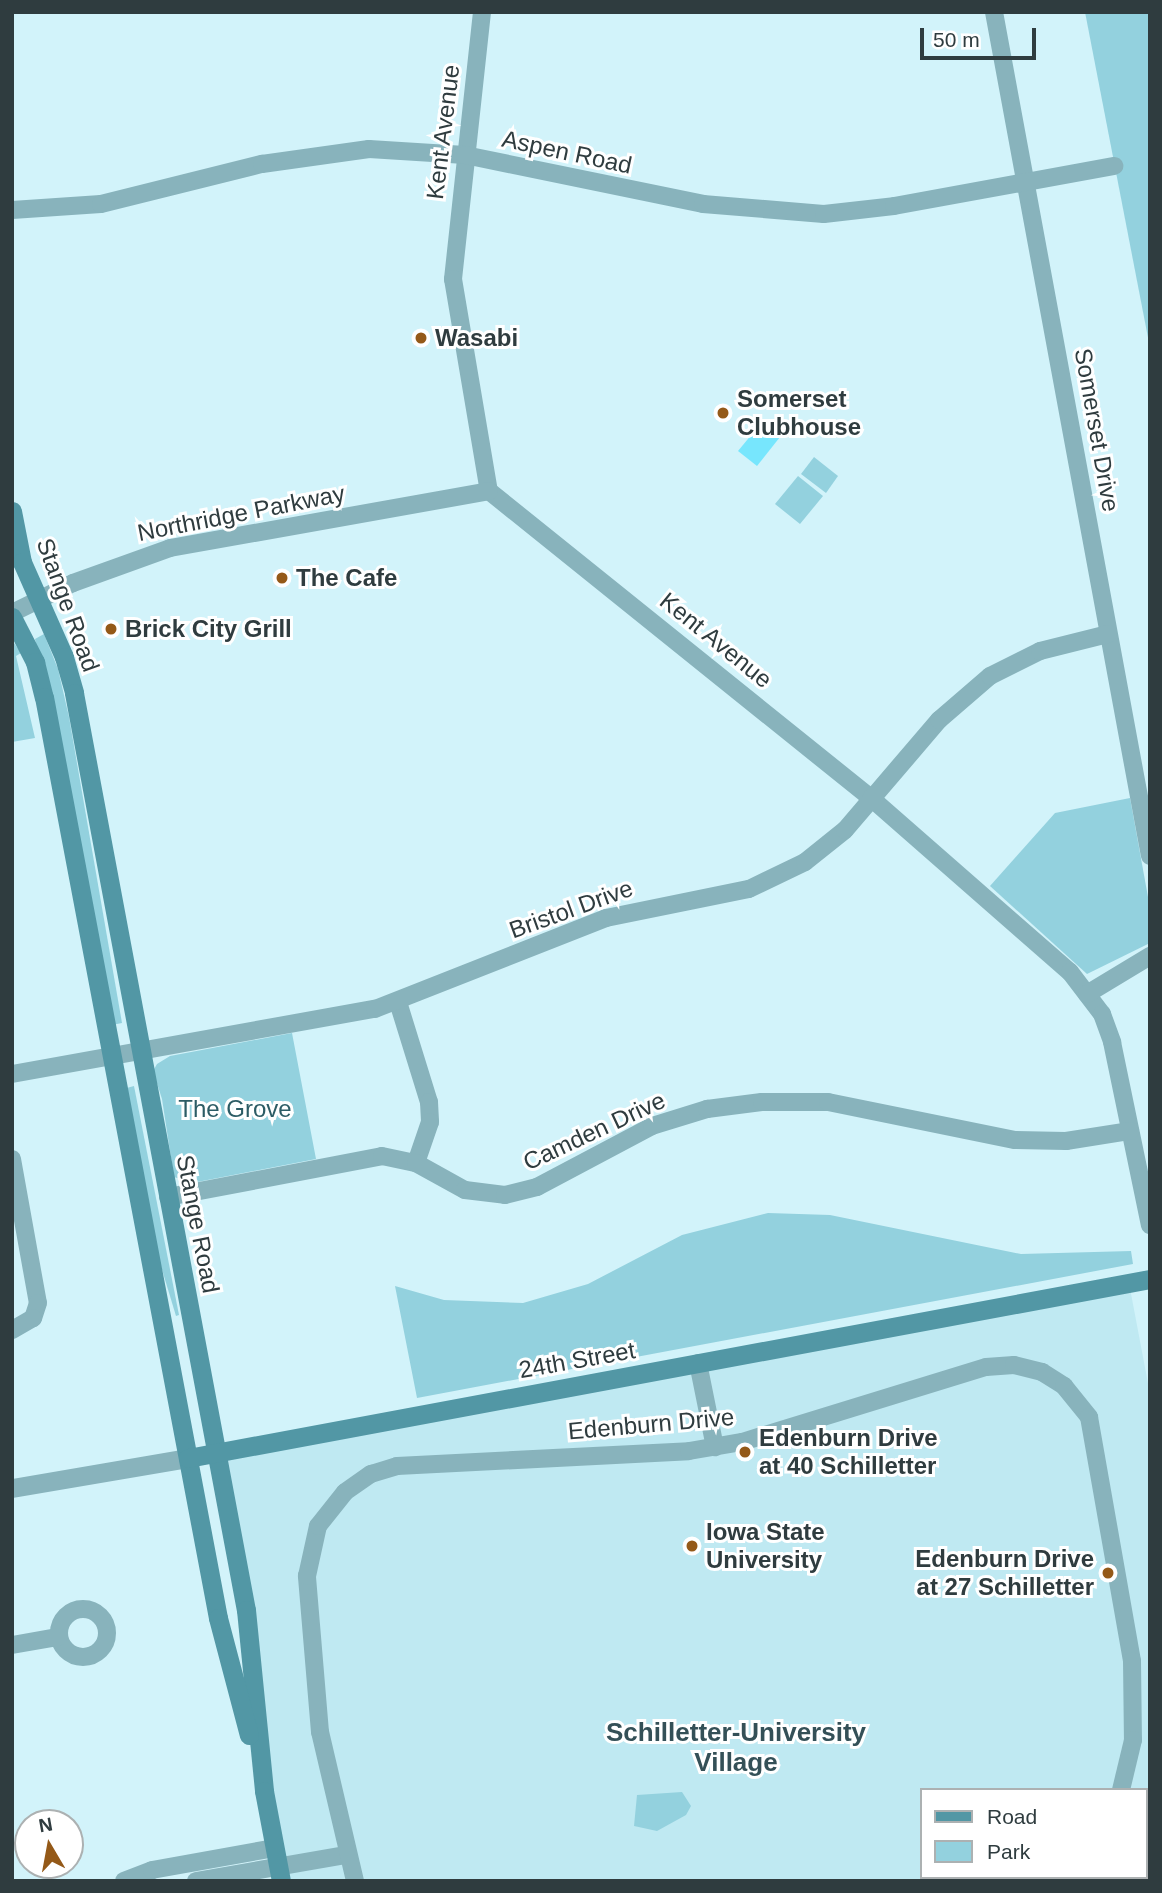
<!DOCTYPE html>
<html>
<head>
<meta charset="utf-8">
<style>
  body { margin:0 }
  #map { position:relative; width:1162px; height:1893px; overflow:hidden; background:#d2f3fa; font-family:Helvetica,sans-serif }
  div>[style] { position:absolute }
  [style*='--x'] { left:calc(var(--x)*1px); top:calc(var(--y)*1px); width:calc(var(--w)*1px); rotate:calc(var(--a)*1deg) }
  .built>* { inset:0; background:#bfe9f2 }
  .green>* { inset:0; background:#93d1de }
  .water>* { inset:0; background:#77e6fd }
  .minor>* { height:18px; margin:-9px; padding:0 9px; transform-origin:9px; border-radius:9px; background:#88b3bc }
  .minor>.ring { margin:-9px; padding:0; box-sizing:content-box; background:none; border:18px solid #88b3bc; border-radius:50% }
  .tertiary>* { height:19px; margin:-9.5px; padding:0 9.5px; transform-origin:9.5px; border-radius:9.5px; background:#88b3bc }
  .secondary>* { height:19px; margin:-9.5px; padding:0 9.5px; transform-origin:9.5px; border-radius:9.5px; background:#5297a5 }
  .dots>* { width:19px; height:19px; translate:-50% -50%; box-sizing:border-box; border:4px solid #fff; border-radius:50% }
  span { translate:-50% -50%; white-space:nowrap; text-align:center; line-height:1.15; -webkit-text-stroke:6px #fff; paint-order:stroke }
  .street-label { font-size:24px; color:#2f3c3f }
  .poi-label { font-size:24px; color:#2f3c3f; font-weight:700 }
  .left { translate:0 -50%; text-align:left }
  .right { translate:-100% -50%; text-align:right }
  .park-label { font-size:24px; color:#2c5c65 }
  .neighbourhood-label { font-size:26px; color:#345057; font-weight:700 }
  .frame { position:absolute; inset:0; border:14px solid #2f3c3f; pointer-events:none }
  .legend { position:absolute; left:920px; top:1788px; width:228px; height:91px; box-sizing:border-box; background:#fff; border:2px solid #acb1b2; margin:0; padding:9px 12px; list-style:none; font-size:21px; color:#2f3c3f }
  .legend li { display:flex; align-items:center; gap:14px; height:35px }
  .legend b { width:35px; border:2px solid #acb1b2 }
  .north { position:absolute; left:14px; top:1809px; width:70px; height:70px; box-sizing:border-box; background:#fff; border:2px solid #acb1b2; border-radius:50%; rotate:350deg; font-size:19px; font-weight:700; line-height:28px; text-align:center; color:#2f3c3f }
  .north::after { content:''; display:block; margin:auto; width:24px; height:32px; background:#945918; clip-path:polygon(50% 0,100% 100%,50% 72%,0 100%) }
  .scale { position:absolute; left:920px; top:28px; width:116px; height:32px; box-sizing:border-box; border:4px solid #2f3c3f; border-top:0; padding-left:9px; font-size:21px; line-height:24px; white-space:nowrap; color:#2f3c3f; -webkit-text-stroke:5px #fff; paint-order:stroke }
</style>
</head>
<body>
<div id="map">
  <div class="built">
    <div style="clip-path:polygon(evenodd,1129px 1283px,1150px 1394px,1150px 1881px,281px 1881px,216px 1453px,1129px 1283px,922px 1790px,1146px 1790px,1146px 1877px,922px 1877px,922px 1790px)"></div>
  </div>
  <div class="green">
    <div style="clip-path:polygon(1085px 12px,1150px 12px,1150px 348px)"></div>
    <div style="clip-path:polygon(814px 457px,838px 476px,826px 493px,801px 474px)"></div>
    <div style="clip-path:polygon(798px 476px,823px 496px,800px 524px,775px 504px)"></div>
    <div style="clip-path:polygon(44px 634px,58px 669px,69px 717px,122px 1023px,112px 1025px,35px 639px)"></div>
    <div style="clip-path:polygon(12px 640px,21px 653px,16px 656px,35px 738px,12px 742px)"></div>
    <div style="clip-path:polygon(1130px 798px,1150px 908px,1150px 943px,1087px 974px,990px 886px,1055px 813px)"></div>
    <div style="clip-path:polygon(292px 1033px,316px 1159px,192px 1183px,174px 1177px,162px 1099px,153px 1071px,157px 1064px,170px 1056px)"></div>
    <div style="clip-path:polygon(134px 1086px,179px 1315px,176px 1316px,151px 1233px,123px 1089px)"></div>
    <div style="clip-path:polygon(768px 1213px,830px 1215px,1021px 1254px,1131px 1251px,1133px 1264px,417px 1398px,395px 1286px,444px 1300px,523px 1303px,588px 1284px,682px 1235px)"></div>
    <div style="clip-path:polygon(682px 1792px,691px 1806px,686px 1815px,657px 1831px,634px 1826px,637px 1795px)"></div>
  </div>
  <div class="water">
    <div style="clip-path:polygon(762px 422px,780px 437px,757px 466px,738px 451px)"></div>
  </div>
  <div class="minor">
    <div style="--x:482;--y:12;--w:269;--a:96.2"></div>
    <div style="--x:453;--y:279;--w:215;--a:80.4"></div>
    <div style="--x:489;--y:491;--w:490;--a:38.8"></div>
    <div style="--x:871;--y:798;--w:264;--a:41.2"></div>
    <div style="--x:1070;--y:972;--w:53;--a:52.7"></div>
    <div style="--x:1102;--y:1014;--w:30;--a:70"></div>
    <div style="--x:1112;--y:1042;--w:187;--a:78.3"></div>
    <div style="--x:994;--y:12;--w:858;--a:79.53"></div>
    <div style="--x:12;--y:210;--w:89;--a:-3.9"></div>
    <div style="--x:101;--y:204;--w:166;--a:-14"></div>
    <div style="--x:262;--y:164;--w:108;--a:-8"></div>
    <div style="--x:369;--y:149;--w:96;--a:3.6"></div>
    <div style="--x:465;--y:155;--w:243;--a:11.6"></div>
    <div style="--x:703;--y:204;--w:121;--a:4.7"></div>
    <div style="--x:824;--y:214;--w:70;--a:-6.5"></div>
    <div style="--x:894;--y:206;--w:224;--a:-10.3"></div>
    <div style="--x:12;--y:613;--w:68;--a:-26.2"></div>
    <div style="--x:73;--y:583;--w:103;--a:-19.8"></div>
    <div style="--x:170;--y:548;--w:324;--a:-10.1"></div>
    <div style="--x:1087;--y:994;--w:74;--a:-31.1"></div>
    <div style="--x:398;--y:1002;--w:105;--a:72.8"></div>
    <div style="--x:429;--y:1102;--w:20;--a:87"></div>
    <div style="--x:430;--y:1122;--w:43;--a:108.9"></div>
    <div style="--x:12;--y:1074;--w:369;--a:-10.2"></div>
    <div style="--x:375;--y:1009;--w:248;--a:-21.5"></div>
    <div style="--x:606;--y:918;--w:146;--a:-11.5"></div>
    <div style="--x:749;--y:889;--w:62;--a:-25.7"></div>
    <div style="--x:805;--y:862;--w:51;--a:-38.7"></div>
    <div style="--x:845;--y:830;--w:145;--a:-49.5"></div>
    <div style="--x:939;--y:720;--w:67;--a:-40.8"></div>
    <div style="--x:990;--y:676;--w:56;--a:-26.6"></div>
    <div style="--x:1040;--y:651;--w:70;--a:-14"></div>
    <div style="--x:12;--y:1159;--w:146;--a:79.8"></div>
    <div style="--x:38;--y:1303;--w:16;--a:108"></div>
    <div style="--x:33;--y:1318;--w:24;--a:150"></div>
    <div style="--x:168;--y:1197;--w:218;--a:-10.8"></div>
    <div style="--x:382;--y:1156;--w:35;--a:12"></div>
    <div style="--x:416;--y:1163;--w:56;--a:28.9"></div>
    <div style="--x:465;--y:1190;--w:40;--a:7.1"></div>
    <div style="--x:505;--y:1195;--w:33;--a:-14"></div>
    <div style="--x:537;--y:1187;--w:130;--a:-27.9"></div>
    <div style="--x:652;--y:1126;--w:58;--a:-17.2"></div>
    <div style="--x:707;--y:1109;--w:55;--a:-7.3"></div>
    <div style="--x:762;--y:1102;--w:66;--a:0"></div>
    <div style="--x:828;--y:1102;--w:191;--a:11.5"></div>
    <div style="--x:1015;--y:1140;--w:51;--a:1.1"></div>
    <div style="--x:1066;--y:1141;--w:65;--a:-8.9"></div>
    <div style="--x:698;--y:1363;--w:86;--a:78.6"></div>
    <div class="ring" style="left:59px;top:1609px;width:30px;height:30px"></div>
    <div style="--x:12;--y:1645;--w:47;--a:-9.9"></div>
    <div style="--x:124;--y:1881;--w:30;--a:-21"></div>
    <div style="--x:152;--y:1870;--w:124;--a:-10.2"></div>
    <div style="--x:196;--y:1881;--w:151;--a:-9.9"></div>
    <div style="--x:355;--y:1881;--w:153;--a:-103.2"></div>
    <div style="--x:320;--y:1732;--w:157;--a:-94.8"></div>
    <div style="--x:307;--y:1576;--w:51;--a:-77.6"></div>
    <div style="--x:318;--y:1526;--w:43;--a:-51.5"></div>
    <div style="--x:345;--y:1492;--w:32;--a:-35"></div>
    <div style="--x:371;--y:1474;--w:27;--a:-17"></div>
    <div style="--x:397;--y:1466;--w:292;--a:-2.9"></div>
    <div style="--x:689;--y:1451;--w:54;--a:-9.6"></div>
    <div style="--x:742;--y:1442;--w:255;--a:-17.1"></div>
    <div style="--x:986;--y:1367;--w:28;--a:-4"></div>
    <div style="--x:1014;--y:1365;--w:29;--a:14"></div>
    <div style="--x:1042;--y:1372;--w:26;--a:32"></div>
    <div style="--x:1064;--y:1386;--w:40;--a:51"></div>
    <div style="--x:1089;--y:1417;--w:248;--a:80"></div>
    <div style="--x:1132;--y:1661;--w:79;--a:89.3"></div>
    <div style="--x:1133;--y:1740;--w:51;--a:103.5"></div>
    <div style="--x:1060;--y:1881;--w:6;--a:-39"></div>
  </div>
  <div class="tertiary">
    <div style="--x:12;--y:1488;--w:179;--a:-9.7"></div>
  </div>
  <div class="secondary">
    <div style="--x:12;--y:511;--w:52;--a:78.9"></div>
    <div style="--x:22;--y:562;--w:104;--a:66.1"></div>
    <div style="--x:64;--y:657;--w:37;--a:74"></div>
    <div style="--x:74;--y:693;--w:933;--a:79.38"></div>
    <div style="--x:246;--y:1610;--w:182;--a:84.3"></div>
    <div style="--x:264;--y:1791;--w:92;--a:79.3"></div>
    <div style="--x:12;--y:617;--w:51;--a:62.9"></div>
    <div style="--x:35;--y:662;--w:36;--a:76"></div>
    <div style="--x:44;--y:697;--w:937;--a:79.3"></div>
    <div style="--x:218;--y:1618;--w:121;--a:75.2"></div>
    <div style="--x:188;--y:1458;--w:979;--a:-10.54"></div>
  </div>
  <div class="dots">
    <div style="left:421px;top:338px;background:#945918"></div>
    <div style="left:723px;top:413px;background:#945918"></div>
    <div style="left:282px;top:578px;background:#945918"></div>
    <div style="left:111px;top:629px;background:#945918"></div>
    <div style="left:745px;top:1452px;background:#945918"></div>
    <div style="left:692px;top:1546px;background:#945918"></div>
    <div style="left:1108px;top:1573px;background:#945918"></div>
  </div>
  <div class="street-label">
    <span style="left:443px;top:132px;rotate:-83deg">Kent Avenue</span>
    <span style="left:567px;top:152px;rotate:12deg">Aspen Road</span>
    <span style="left:1097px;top:430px;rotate:80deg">Somerset Drive</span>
    <span style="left:241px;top:513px;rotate:-11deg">Northridge Parkway</span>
    <span style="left:68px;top:605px;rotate:70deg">Stange Road</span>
    <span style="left:716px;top:640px;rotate:39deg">Kent Avenue</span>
    <span style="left:571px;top:909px;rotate:-20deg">Bristol Drive</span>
    <span style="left:594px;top:1131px;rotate:-25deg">Camden Drive</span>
    <span style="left:198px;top:1224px;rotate:79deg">Stange Road</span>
    <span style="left:577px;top:1360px;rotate:-10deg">24th Street</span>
    <span style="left:651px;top:1424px;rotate:-5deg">Edenburn Drive</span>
  </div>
  <div class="poi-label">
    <span class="left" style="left:435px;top:338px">Wasabi</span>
    <span class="left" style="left:737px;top:413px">Somerset<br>Clubhouse</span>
    <span class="left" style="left:296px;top:578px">The Cafe</span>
    <span class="left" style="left:125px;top:629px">Brick City Grill</span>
    <span class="left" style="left:759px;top:1452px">Edenburn Drive<br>at 40 Schilletter</span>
    <span class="left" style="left:706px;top:1546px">Iowa State<br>University</span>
    <span class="right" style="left:1094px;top:1573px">Edenburn Drive<br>at 27 Schilletter</span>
  </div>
  <div class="park-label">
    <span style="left:235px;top:1109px">The Grove</span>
  </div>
  <div class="neighbourhood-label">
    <span style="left:736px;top:1748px">Schilletter-University<br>Village</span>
  </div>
  <div class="frame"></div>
  <ul class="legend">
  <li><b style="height:9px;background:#5297a5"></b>Road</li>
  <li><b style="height:19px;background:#93d1de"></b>Park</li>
  </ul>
  <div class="north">N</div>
  <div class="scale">50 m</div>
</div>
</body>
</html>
